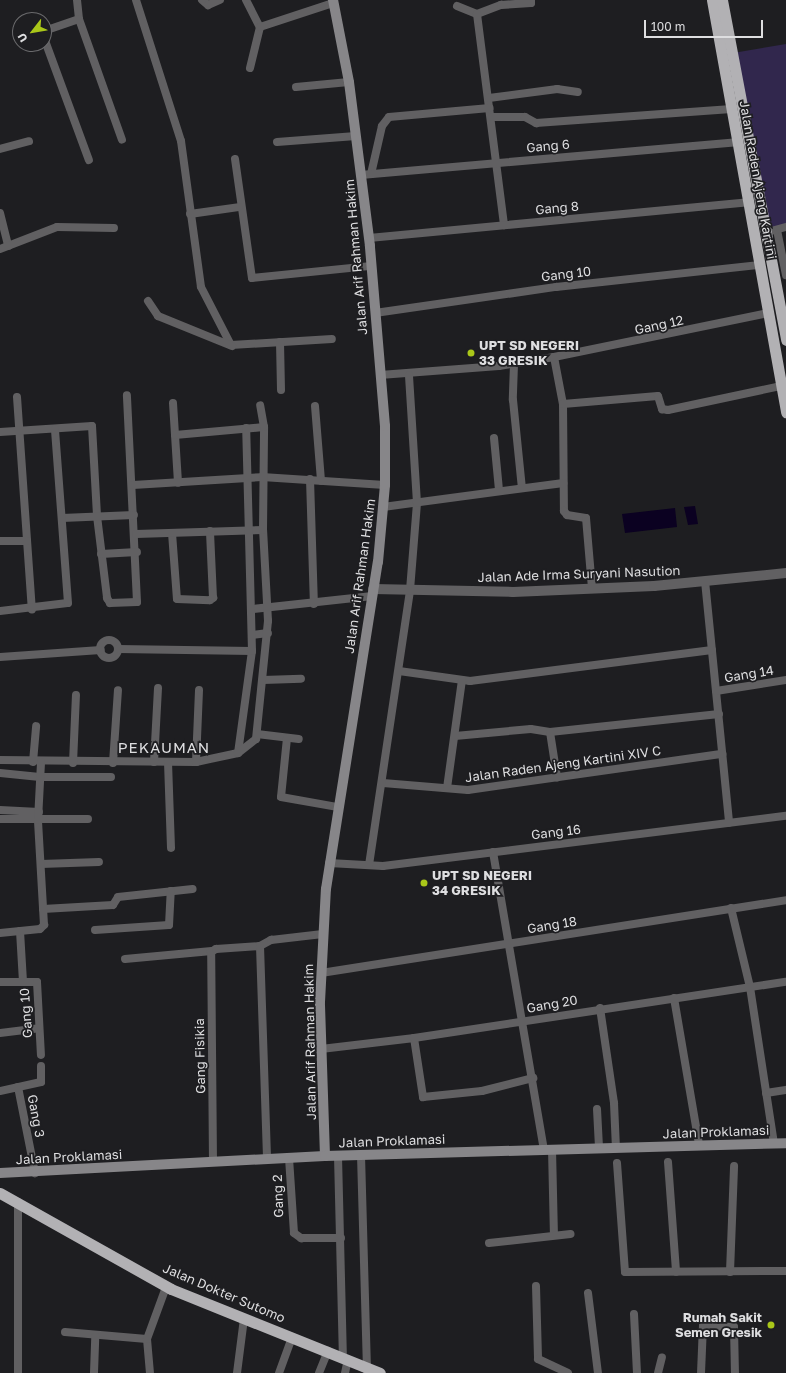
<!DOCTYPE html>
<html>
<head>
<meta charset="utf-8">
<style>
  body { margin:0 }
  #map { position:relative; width:786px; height:1373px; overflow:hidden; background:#1e1e21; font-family:"Golos Text",sans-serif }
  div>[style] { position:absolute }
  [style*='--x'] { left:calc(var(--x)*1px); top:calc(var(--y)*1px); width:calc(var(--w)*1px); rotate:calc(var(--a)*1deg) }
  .green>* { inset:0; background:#31274d }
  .water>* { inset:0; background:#0b0121 }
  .minor>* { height:8px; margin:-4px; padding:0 4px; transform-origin:4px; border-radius:4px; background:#616062 }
  .minor>.ring { margin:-4px; padding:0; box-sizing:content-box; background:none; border:8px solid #616062; border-radius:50% }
  .tertiary>* { height:10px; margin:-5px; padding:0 5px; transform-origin:5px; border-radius:5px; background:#616062 }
  .secondary>* { height:10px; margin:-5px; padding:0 5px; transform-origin:5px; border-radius:5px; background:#878689 }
  .trunk>* { height:11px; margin:-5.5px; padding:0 5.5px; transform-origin:5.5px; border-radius:5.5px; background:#b2b1b4 }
  .dots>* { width:11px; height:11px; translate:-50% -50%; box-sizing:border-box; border:2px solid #1e1e21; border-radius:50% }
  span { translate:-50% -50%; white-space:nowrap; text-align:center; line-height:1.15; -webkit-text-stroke:3.5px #1e1e21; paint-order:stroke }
  .street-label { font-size:13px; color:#dedee0 }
  .poi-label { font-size:13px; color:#dedee0; font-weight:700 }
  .left { translate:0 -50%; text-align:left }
  .right { translate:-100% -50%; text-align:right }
  .quarter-label { font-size:15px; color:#dedee0; letter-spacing:1px }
  .north { position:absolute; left:12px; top:12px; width:40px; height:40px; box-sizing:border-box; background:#1e1e21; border:1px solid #6b6b6d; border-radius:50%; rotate:239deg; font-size:11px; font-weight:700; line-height:16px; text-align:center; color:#dedee0 }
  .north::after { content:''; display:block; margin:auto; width:14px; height:18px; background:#aac719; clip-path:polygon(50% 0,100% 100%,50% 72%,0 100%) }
  .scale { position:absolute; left:644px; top:20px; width:119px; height:18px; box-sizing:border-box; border:2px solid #dedee0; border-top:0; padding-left:5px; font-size:12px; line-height:14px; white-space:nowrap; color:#dedee0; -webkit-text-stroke:3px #1e1e21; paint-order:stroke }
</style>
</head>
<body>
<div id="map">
  <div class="green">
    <div style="clip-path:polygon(786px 44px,786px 224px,765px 229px,733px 53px)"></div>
  </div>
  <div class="water">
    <div style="clip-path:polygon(695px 506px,698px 524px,688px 525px,684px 507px)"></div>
    <div style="clip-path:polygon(675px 508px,677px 527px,625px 533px,622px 514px)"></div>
  </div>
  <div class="minor">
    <div style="--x:77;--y:0;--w:19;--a:84"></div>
    <div style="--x:79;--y:19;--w:128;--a:70.4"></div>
    <div style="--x:136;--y:0;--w:148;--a:72.3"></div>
    <div style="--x:181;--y:141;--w:147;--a:82.2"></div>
    <div style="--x:201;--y:287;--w:65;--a:62.7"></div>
    <div style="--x:231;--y:345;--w:101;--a:-3.4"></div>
    <div style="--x:202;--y:0;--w:8;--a:40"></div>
    <div style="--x:208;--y:5;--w:13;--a:-23"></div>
    <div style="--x:246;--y:0;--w:30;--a:63"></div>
    <div style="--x:457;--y:6;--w:22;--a:22"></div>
    <div style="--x:477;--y:14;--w:26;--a:-21"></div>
    <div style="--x:501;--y:5;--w:30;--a:-4"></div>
    <div style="--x:531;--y:3;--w:3;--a:-90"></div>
    <div style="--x:477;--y:14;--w:213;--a:82.7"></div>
    <div style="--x:44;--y:31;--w:37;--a:-19"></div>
    <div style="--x:44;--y:38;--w:130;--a:69.8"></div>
    <div style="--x:250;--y:68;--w:42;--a:-76.3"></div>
    <div style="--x:260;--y:27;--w:77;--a:-18.2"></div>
    <div style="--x:296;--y:87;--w:53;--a:-5.4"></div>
    <div style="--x:489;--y:98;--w:69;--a:-7.5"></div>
    <div style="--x:557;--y:89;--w:21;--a:8"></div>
    <div style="--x:492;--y:117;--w:33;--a:0"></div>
    <div style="--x:525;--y:117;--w:13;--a:29"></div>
    <div style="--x:536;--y:123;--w:196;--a:-4.1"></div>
    <div style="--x:277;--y:142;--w:79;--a:-4.3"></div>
    <div style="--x:0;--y:149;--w:30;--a:-15"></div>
    <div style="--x:235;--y:159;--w:120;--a:81.9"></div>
    <div style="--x:252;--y:278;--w:120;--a:-5.8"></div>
    <div style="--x:371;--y:174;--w:49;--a:-77.1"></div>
    <div style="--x:382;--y:126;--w:11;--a:-52"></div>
    <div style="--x:389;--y:117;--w:101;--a:-5.1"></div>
    <div style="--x:361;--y:175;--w:377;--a:-5"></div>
    <div style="--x:0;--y:213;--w:34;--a:76"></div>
    <div style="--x:190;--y:214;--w:49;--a:-8.1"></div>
    <div style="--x:777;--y:230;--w:46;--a:78.7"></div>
    <div style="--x:771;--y:231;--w:16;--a:-15"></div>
    <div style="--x:369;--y:238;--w:381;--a:-5.4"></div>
    <div style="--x:0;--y:249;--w:61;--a:-21.1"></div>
    <div style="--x:57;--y:227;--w:57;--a:1"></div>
    <div style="--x:148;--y:301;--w:18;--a:56"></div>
    <div style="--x:158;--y:316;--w:80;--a:22.1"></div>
    <div style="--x:375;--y:313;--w:183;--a:-8.2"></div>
    <div style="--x:556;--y:287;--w:205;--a:-6.2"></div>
    <div style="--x:280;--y:342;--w:48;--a:88.8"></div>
    <div style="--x:554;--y:357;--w:48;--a:79.2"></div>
    <div style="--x:563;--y:404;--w:107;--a:89.5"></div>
    <div style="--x:564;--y:511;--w:5;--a:53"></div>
    <div style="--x:567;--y:515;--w:19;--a:9"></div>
    <div style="--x:586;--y:518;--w:70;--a:85.1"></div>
    <div style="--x:514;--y:364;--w:36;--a:92"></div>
    <div style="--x:513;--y:400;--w:88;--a:84.2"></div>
    <div style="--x:380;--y:375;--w:119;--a:-4.3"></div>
    <div style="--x:499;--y:366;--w:56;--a:-9.3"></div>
    <div style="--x:554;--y:357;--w:218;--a:-11.6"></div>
    <div style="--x:17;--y:397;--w:213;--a:86"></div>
    <div style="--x:173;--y:403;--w:80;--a:86.4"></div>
    <div style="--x:563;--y:404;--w:95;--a:-4.8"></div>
    <div style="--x:658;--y:396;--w:14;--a:73"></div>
    <div style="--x:662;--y:409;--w:6;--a:9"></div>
    <div style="--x:668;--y:410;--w:116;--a:-12"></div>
    <div style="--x:315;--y:406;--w:75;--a:85.4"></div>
    <div style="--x:0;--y:432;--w:92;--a:-3.7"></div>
    <div style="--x:92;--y:426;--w:90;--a:86.8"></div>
    <div style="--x:97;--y:516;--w:83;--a:83"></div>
    <div style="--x:107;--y:598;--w:6;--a:59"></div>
    <div style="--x:110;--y:603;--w:27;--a:-2"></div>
    <div style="--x:137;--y:602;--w:207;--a:-92.8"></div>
    <div style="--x:175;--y:435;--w:89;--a:-5.1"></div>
    <div style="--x:494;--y:438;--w:52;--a:84.5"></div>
    <div style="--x:310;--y:479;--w:125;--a:88.2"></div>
    <div style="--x:133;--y:485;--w:129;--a:-3.5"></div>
    <div style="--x:262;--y:477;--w:123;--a:3.7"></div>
    <div style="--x:383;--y:507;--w:182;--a:-7.6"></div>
    <div style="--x:62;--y:518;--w:72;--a:-2.4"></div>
    <div style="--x:172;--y:533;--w:66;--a:85.7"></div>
    <div style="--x:177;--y:599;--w:33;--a:2"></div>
    <div style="--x:210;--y:600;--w:4;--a:-34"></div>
    <div style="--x:213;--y:598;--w:67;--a:-92.6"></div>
    <div style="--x:136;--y:534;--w:127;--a:-1.8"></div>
    <div style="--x:0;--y:541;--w:27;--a:0"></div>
    <div style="--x:101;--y:554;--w:36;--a:-3"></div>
    <div style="--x:705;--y:581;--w:243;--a:84.3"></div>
    <div style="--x:253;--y:609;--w:120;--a:-6.2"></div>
    <div style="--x:0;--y:611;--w:68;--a:-6.7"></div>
    <div style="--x:68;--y:603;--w:174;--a:-94.3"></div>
    <div style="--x:252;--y:635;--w:16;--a:-7"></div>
    <div class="ring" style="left:100px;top:640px;width:10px;height:10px"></div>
    <div style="--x:118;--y:649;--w:134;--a:0.9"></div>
    <div style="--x:0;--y:657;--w:101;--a:-4"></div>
    <div style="--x:399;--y:671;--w:72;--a:8"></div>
    <div style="--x:470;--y:681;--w:244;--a:-7.3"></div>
    <div style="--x:263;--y:680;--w:38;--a:-2"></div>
    <div style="--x:716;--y:691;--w:71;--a:-8.9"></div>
    <div style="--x:550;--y:732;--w:170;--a:-6.1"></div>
    <div style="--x:257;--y:734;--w:42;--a:6.8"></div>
    <div style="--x:455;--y:736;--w:76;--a:-5.3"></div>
    <div style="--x:531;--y:729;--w:19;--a:9"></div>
    <div style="--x:550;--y:732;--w:46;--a:81.2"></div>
    <div style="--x:287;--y:738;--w:59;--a:95.8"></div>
    <div style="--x:281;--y:797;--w:58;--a:10"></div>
    <div style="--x:238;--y:753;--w:103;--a:-82.2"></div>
    <div style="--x:252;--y:651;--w:223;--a:-91.5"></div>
    <div style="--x:0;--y:760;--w:196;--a:0.6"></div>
    <div style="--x:196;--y:762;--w:43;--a:-12.1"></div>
    <div style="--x:238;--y:753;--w:23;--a:-38"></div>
    <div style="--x:256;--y:739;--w:119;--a:-84.2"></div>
    <div style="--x:268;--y:621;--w:91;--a:-93.1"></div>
    <div style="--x:263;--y:530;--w:103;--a:-89.4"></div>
    <div style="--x:264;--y:427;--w:22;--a:-100"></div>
    <div style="--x:33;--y:762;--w:36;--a:-85"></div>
    <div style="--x:154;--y:762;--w:74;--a:-86.9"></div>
    <div style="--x:168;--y:762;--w:86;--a:88"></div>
    <div style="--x:196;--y:762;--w:72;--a:-87.6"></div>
    <div style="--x:73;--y:763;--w:68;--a:-87.5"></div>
    <div style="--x:113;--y:763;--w:73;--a:-86.1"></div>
    <div style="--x:0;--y:773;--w:40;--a:5.7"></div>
    <div style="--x:40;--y:777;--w:71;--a:0"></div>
    <div style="--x:383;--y:783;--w:85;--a:4.7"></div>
    <div style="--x:468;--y:790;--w:257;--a:-8.1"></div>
    <div style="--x:447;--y:788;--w:109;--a:-82.1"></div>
    <div style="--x:0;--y:810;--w:39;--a:3"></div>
    <div style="--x:0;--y:819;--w:88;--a:0"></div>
    <div style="--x:493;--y:852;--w:302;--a:80.3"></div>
    <div style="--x:329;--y:863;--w:54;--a:3.2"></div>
    <div style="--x:383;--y:866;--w:406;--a:-7.1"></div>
    <div style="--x:41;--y:864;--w:58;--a:-2"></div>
    <div style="--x:369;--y:865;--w:278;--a:-81.5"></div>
    <div style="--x:410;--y:590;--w:87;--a:-85.4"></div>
    <div style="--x:417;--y:503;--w:128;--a:-93.6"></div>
    <div style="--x:731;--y:908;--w:81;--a:76.5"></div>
    <div style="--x:750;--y:987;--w:158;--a:81.3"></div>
    <div style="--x:43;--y:909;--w:70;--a:-3.3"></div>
    <div style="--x:113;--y:905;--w:9;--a:-58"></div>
    <div style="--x:118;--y:897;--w:75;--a:-6.1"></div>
    <div style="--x:95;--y:930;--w:74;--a:-3.9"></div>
    <div style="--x:169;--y:925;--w:34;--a:-87"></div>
    <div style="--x:20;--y:931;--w:50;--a:86.6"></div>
    <div style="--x:0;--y:933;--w:40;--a:-5.7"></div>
    <div style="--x:40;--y:929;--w:6;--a:-45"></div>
    <div style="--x:44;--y:925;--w:105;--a:-93.3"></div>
    <div style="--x:38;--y:820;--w:58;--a:-87"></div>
    <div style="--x:260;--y:946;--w:13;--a:-29"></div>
    <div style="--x:271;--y:940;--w:52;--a:-6.6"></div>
    <div style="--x:125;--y:959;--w:87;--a:-5.3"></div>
    <div style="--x:321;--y:973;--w:471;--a:-8.9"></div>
    <div style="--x:0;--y:982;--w:37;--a:0"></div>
    <div style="--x:37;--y:982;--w:73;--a:86.9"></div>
    <div style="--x:674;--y:998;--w:149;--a:80.3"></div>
    <div style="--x:600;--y:1008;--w:96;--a:81.6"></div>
    <div style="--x:614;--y:1103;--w:45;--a:87.5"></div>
    <div style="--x:0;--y:1033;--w:39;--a:-7"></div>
    <div style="--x:414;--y:1038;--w:60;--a:81.3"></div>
    <div style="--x:423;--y:1097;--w:59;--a:-5.8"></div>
    <div style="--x:482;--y:1091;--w:53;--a:-14.3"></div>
    <div style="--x:321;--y:1049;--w:94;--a:-6.7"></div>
    <div style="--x:414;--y:1038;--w:376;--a:-8.6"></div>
    <div style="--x:18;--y:1087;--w:88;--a:78.8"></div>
    <div style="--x:0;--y:1091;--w:42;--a:-12.4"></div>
    <div style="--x:41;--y:1082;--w:16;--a:-90"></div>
    <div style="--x:766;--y:1093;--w:20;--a:-9"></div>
    <div style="--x:597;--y:1109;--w:39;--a:87"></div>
    <div style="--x:552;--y:1149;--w:86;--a:88.7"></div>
    <div style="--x:361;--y:1155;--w:217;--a:88.4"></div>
    <div style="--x:338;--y:1156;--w:201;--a:88.6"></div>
    <div style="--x:289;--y:1158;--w:75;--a:86.2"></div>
    <div style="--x:294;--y:1233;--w:9;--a:36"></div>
    <div style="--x:301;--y:1238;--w:40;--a:0"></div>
    <div style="--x:213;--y:1162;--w:210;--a:-90.5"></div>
    <div style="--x:211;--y:952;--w:6;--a:-31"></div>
    <div style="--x:216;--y:949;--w:44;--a:-3.9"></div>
    <div style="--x:260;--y:946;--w:213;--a:88.1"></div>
    <div style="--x:668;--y:1162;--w:110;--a:85.8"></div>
    <div style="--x:617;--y:1163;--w:109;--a:85.8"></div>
    <div style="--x:625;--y:1272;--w:161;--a:-0.4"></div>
    <div style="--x:489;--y:1243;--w:82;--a:-6.3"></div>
    <div style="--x:730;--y:1272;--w:106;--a:-87.8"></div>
    <div style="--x:536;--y:1286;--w:73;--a:88.4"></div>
    <div style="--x:538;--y:1359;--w:33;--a:25"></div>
    <div style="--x:588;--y:1293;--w:81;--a:82.9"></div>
    <div style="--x:634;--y:1314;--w:59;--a:87.1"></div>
    <div style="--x:65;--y:1332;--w:82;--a:4.9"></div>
    <div style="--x:147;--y:1339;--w:34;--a:85"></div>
    <div style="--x:147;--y:1339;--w:55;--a:-69.9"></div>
    <div style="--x:18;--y:1373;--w:171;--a:-90"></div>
    <div style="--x:94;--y:1373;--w:36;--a:-88"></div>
    <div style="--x:237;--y:1373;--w:55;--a:-82.7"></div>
    <div style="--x:279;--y:1373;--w:38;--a:-70"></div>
    <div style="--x:319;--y:1373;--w:24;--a:-68"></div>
    <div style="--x:345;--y:1373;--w:14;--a:-78"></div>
    <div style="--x:658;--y:1373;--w:16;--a:-76"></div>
    <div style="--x:701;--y:1373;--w:47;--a:-87.6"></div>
    <div style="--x:703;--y:1326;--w:31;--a:2"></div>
    <div style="--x:734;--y:1327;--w:46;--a:88.8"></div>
  </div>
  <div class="tertiary">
    <div style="--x:373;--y:589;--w:140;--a:1.2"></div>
    <div style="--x:513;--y:592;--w:141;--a:-2.4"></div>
    <div style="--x:654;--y:586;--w:133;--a:-5.6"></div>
  </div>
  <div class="secondary">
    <div style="--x:325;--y:1156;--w:154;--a:-91.9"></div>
    <div style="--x:320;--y:1002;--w:113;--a:-87"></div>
    <div style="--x:326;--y:889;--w:331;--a:-81"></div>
    <div style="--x:378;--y:562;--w:77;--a:-84.8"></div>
    <div style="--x:385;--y:485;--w:59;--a:-90"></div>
    <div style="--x:385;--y:426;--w:181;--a:-94.8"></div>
    <div style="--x:370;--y:246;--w:165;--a:-97.3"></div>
    <div style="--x:349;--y:82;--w:84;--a:-101"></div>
    <div style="--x:0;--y:1173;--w:325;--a:-3"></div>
    <div style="--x:325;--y:1156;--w:461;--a:-1.6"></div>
  </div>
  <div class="trunk">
    <div style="--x:712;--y:0;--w:419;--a:79.8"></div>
    <div style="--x:722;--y:0;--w:346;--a:79.3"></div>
    <div style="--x:0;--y:1193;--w:196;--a:29.3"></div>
    <div style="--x:171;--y:1289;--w:225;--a:21.9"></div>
  </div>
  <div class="dots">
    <div style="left:471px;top:353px;background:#aac719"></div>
    <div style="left:424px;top:883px;background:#aac719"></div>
    <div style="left:771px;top:1325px;background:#aac719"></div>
  </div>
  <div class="street-label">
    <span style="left:548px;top:146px;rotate:-5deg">Gang 6</span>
    <span style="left:758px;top:180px;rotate:80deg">Jalan Raden Ajeng Kartini</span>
    <span style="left:557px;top:208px;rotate:-5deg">Gang 8</span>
    <span style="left:356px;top:257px;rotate:-95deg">Jalan Arif Rahman Hakim</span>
    <span style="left:566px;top:274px;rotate:-7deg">Gang 10</span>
    <span style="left:659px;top:325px;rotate:-12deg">Gang 12</span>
    <span style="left:579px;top:574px;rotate:-2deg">Jalan Ade Irma Suryani Nasution</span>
    <span style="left:360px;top:576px;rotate:-82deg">Jalan Arif Rahman Hakim</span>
    <span style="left:749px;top:674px;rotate:-9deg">Gang 14</span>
    <span style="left:563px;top:764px;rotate:-8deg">Jalan Raden Ajeng Kartini XIV C</span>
    <span style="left:556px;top:832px;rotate:-7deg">Gang 16</span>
    <span style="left:552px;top:925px;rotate:-9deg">Gang 18</span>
    <span style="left:552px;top:1004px;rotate:-10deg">Gang 20</span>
    <span style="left:26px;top:1013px;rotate:-94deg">Gang 10</span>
    <span style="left:310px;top:1042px;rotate:-91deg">Jalan Arif Rahman Hakim</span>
    <span style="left:200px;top:1056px;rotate:-91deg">Gang Fisikia</span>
    <span style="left:36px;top:1116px;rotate:79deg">Gang 3</span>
    <span style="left:716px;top:1132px;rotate:-2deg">Jalan Proklamasi</span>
    <span style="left:392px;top:1141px;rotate:-2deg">Jalan Proklamasi</span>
    <span style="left:69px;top:1157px;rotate:-3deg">Jalan Proklamasi</span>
    <span style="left:278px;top:1196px;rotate:-92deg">Gang 2</span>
    <span style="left:224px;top:1293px;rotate:23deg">Jalan Dokter Sutomo</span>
  </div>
  <div class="poi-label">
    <span class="left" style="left:479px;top:353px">UPT SD NEGERI<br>33 GRESIK</span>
    <span class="left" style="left:432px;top:883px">UPT SD NEGERI<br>34 GRESIK</span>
    <span class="right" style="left:762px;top:1325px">Rumah Sakit<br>Semen Gresik</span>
  </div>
  <div class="quarter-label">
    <span style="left:164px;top:748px">PEKAUMAN</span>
  </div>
  <div class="north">U</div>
  <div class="scale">100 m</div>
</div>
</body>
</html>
